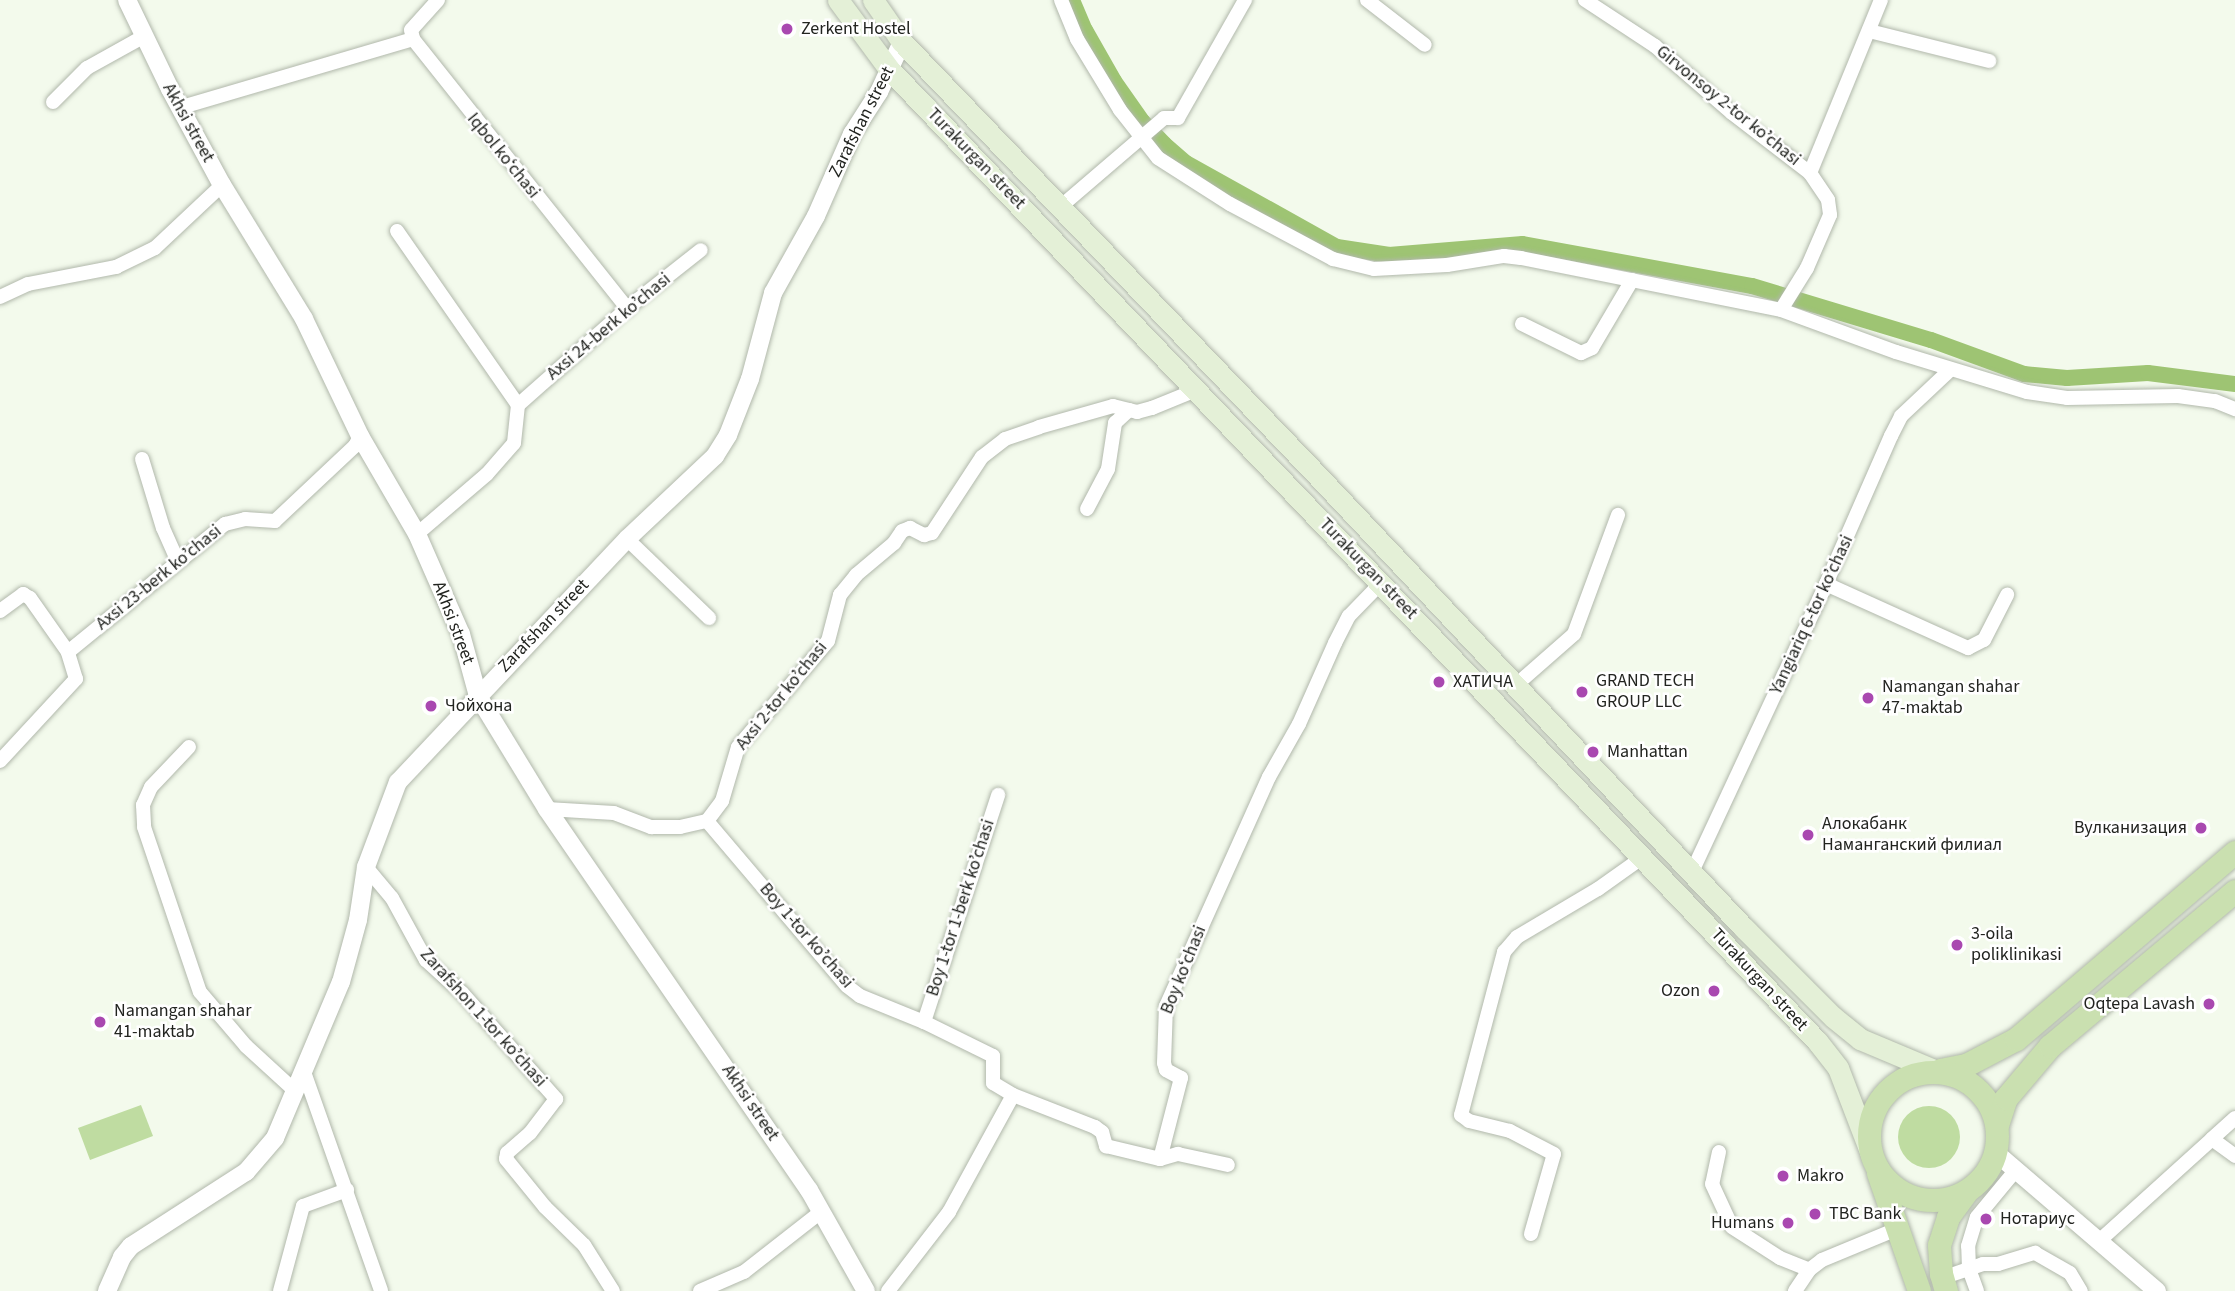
<!DOCTYPE html>
<html>
<head>
<meta charset="utf-8">
<style>
  body { margin:0 }
  #map { position:relative; width:2235px; height:1291px; overflow:hidden; background:#f3faec; font-family:"Source Sans 3",sans-serif }
  div>[style] { position:absolute }
  [style*='--x'] { left:calc(var(--x)*1px); top:calc(var(--y)*1px); width:calc(var(--w)*1px); rotate:calc(var(--a)*1deg) }
  .green>* { inset:0; background:#bfdca1 }
  .round { border-radius:50% }
  .canal>* { height:16px; margin:-8px; padding:0 8px; transform-origin:8px; border-radius:8px; background:#9ec473 }
  .roads { filter:drop-shadow(0 0 2px #b1b8ab) drop-shadow(0 0 2px #b1b8ab) }
  .minor>* { height:14px; margin:-7px; padding:0 7px; transform-origin:7px; border-radius:7px; background:#fff }
  .tertiary>* { height:18px; margin:-9px; padding:0 9px; transform-origin:9px; border-radius:9px; background:#fff }
  .secondary>* { height:21px; margin:-10.5px; padding:0 10.5px; transform-origin:10.5px; border-radius:10.5px; background:#e4f0d7 }
  .primary>* { height:23px; margin:-11.5px; padding:0 11.5px; transform-origin:11.5px; border-radius:11.5px; background:#cae0b0 }
  .primary>.ring { margin:-11.5px; padding:0; box-sizing:content-box; background:none; border:23px solid #cae0b0; border-radius:50% }
  .dots>* { width:19px; height:19px; translate:-50% -50%; box-sizing:border-box; border:4px solid #fff; border-radius:50% }
  span { translate:-50% -50%; white-space:nowrap; text-align:center; line-height:1.15; -webkit-text-stroke:5px #fff; paint-order:stroke }
  .poi-label { font-size:18px; color:#222420 }
  .left { translate:0 -50%; text-align:left }
  .right { translate:-100% -50%; text-align:right }
  .street-label { font-size:18px; color:#222420 }
</style>
</head>
<body>
<div id="map">
  <div class="green">
    <div style="clip-path:polygon(141px 1105px,153px 1136px,90px 1160px,78px 1128px)"></div>
    <div class="round" style="left:1898px;top:1106px;width:62px;height:62px"></div>
  </div>
  <div class="canal">
    <div style="--x:1072;--y:0;--w:33;--a:67"></div>
    <div style="--x:1085;--y:30;--w:59;--a:60.4"></div>
    <div style="--x:1114;--y:81;--w:49;--a:55"></div>
    <div style="--x:1142;--y:121;--w:32;--a:46"></div>
    <div style="--x:1164;--y:144;--w:29;--a:41"></div>
    <div style="--x:1186;--y:163;--w:173;--a:29.1"></div>
    <div style="--x:1337;--y:247;--w:53;--a:8.7"></div>
    <div style="--x:1389;--y:255;--w:134;--a:-4.7"></div>
    <div style="--x:1523;--y:244;--w:233;--a:10.4"></div>
    <div style="--x:1752;--y:286;--w:187;--a:16.8"></div>
    <div style="--x:1931;--y:340;--w:99;--a:20.1"></div>
    <div style="--x:2024;--y:374;--w:43;--a:5.3"></div>
    <div style="--x:2067;--y:378;--w:81;--a:-3.5"></div>
    <div style="--x:2148;--y:373;--w:88;--a:7.2"></div>
  </div>
  <div class="roads">
    <div class="minor">
      <div style="--x:438;--y:0;--w:40;--a:132"></div>
      <div style="--x:411;--y:30;--w:9;--a:77"></div>
      <div style="--x:413;--y:39;--w:345;--a:51.5"></div>
      <div style="--x:1061;--y:0;--w:42;--a:67.7"></div>
      <div style="--x:1077;--y:39;--w:83;--a:58.8"></div>
      <div style="--x:1120;--y:110;--w:61;--a:51.6"></div>
      <div style="--x:1158;--y:158;--w:85;--a:32.6"></div>
      <div style="--x:1230;--y:204;--w:117;--a:28.1"></div>
      <div style="--x:1333;--y:259;--w:42;--a:13.7"></div>
      <div style="--x:1374;--y:269;--w:73;--a:-3.1"></div>
      <div style="--x:1447;--y:265;--w:58;--a:-9"></div>
      <div style="--x:1504;--y:256;--w:17;--a:7"></div>
      <div style="--x:1521;--y:258;--w:265;--a:11.3"></div>
      <div style="--x:1781;--y:310;--w:122;--a:20.1"></div>
      <div style="--x:1896;--y:352;--w:137;--a:17"></div>
      <div style="--x:2027;--y:392;--w:40;--a:8.5"></div>
      <div style="--x:2067;--y:398;--w:111;--a:-1"></div>
      <div style="--x:2178;--y:396;--w:37;--a:8"></div>
      <div style="--x:2215;--y:401;--w:22;--a:22"></div>
      <div style="--x:1367;--y:0;--w:73;--a:37.8"></div>
      <div style="--x:1585;--y:0;--w:84;--a:33.3"></div>
      <div style="--x:1655;--y:46;--w:102;--a:41"></div>
      <div style="--x:1732;--y:113;--w:98;--a:37.6"></div>
      <div style="--x:1810;--y:173;--w:32;--a:56"></div>
      <div style="--x:1828;--y:200;--w:15;--a:82"></div>
      <div style="--x:1830;--y:215;--w:58;--a:113.5"></div>
      <div style="--x:1807;--y:268;--w:49;--a:121.8"></div>
      <div style="--x:1869;--y:31;--w:124;--a:14"></div>
      <div style="--x:53;--y:102;--w:48;--a:-45"></div>
      <div style="--x:87;--y:68;--w:64;--a:-29"></div>
      <div style="--x:182;--y:107;--w:241;--a:-16.4"></div>
      <div style="--x:1810;--y:173;--w:187;--a:-67.7"></div>
      <div style="--x:1059;--y:208;--w:138;--a:-40.6"></div>
      <div style="--x:1164;--y:118;--w:14;--a:0"></div>
      <div style="--x:1178;--y:118;--w:136;--a:-60.4"></div>
      <div style="--x:397;--y:231;--w:212;--a:55.2"></div>
      <div style="--x:0;--y:297;--w:31;--a:-25"></div>
      <div style="--x:28;--y:284;--w:90;--a:-10.9"></div>
      <div style="--x:116;--y:267;--w:43;--a:-26"></div>
      <div style="--x:155;--y:248;--w:92;--a:-43.2"></div>
      <div style="--x:1522;--y:324;--w:66;--a:26.2"></div>
      <div style="--x:1581;--y:353;--w:12;--a:-24"></div>
      <div style="--x:1592;--y:348;--w:79;--a:-59.5"></div>
      <div style="--x:142;--y:459;--w:72;--a:73.1"></div>
      <div style="--x:163;--y:528;--w:37;--a:66"></div>
      <div style="--x:1087;--y:509;--w:45;--a:-62.3"></div>
      <div style="--x:1108;--y:469;--w:47;--a:-81.3"></div>
      <div style="--x:1115;--y:423;--w:19;--a:-43"></div>
      <div style="--x:417;--y:534;--w:92;--a:-40.6"></div>
      <div style="--x:487;--y:474;--w:41;--a:-48.9"></div>
      <div style="--x:514;--y:443;--w:38;--a:-84"></div>
      <div style="--x:518;--y:405;--w:149;--a:-41.5"></div>
      <div style="--x:630;--y:306;--w:90;--a:-38.3"></div>
      <div style="--x:627;--y:539;--w:114;--a:43.9"></div>
      <div style="--x:1826;--y:584;--w:156;--a:24.3"></div>
      <div style="--x:1968;--y:648;--w:18;--a:-27"></div>
      <div style="--x:1984;--y:640;--w:51;--a:-62.9"></div>
      <div style="--x:0;--y:611;--w:29;--a:-36"></div>
      <div style="--x:23;--y:594;--w:8;--a:30"></div>
      <div style="--x:30;--y:598;--w:66;--a:54.9"></div>
      <div style="--x:1516;--y:685;--w:77;--a:-41.3"></div>
      <div style="--x:1574;--y:634;--w:127;--a:-69.7"></div>
      <div style="--x:189;--y:747;--w:55;--a:133.5"></div>
      <div style="--x:151;--y:787;--w:20;--a:114"></div>
      <div style="--x:143;--y:805;--w:22;--a:87"></div>
      <div style="--x:144;--y:827;--w:174;--a:71.3"></div>
      <div style="--x:200;--y:992;--w:71;--a:49.6"></div>
      <div style="--x:246;--y:1046;--w:65;--a:42.5"></div>
      <div style="--x:0;--y:761;--w:112;--a:-47.2"></div>
      <div style="--x:76;--y:679;--w:28;--a:-107"></div>
      <div style="--x:68;--y:652;--w:203;--a:-39.2"></div>
      <div style="--x:225;--y:524;--w:21;--a:-14"></div>
      <div style="--x:245;--y:519;--w:30;--a:4"></div>
      <div style="--x:275;--y:521;--w:110;--a:-43.2"></div>
      <div style="--x:355;--y:446;--w:11;--a:-63"></div>
      <div style="--x:547;--y:809;--w:67;--a:3.4"></div>
      <div style="--x:614;--y:813;--w:40;--a:21"></div>
      <div style="--x:651;--y:827;--w:29;--a:0"></div>
      <div style="--x:680;--y:827;--w:28;--a:-13"></div>
      <div style="--x:707;--y:821;--w:25;--a:-53"></div>
      <div style="--x:722;--y:801;--w:56;--a:-73.5"></div>
      <div style="--x:738;--y:747;--w:139;--a:-49.7"></div>
      <div style="--x:828;--y:641;--w:48;--a:-75.4"></div>
      <div style="--x:840;--y:595;--w:26;--a:-51"></div>
      <div style="--x:856;--y:575;--w:50;--a:-40.1"></div>
      <div style="--x:894;--y:543;--w:14;--a:-56"></div>
      <div style="--x:902;--y:531;--w:9;--a:-21"></div>
      <div style="--x:910;--y:528;--w:16;--a:27"></div>
      <div style="--x:924;--y:535;--w:8;--a:-14"></div>
      <div style="--x:932;--y:533;--w:91;--a:-56.7"></div>
      <div style="--x:982;--y:457;--w:29;--a:-38"></div>
      <div style="--x:1005;--y:439;--w:36;--a:-19"></div>
      <div style="--x:1039;--y:427;--w:77;--a:-15.8"></div>
      <div style="--x:1113;--y:406;--w:25;--a:14"></div>
      <div style="--x:1137;--y:412;--w:16;--a:-15"></div>
      <div style="--x:1152;--y:408;--w:48;--a:-22.2"></div>
      <div style="--x:707;--y:821;--w:216;--a:49.7"></div>
      <div style="--x:847;--y:986;--w:16;--a:38"></div>
      <div style="--x:860;--y:996;--w:69;--a:22.1"></div>
      <div style="--x:924;--y:1022;--w:77;--a:26.2"></div>
      <div style="--x:993;--y:1056;--w:27;--a:90"></div>
      <div style="--x:993;--y:1083;--w:23;--a:31"></div>
      <div style="--x:366;--y:867;--w:40;--a:50"></div>
      <div style="--x:392;--y:898;--w:71;--a:61.3"></div>
      <div style="--x:426;--y:960;--w:49;--a:42.5"></div>
      <div style="--x:462;--y:993;--w:142;--a:48.4"></div>
      <div style="--x:556;--y:1099;--w:43;--a:127.4"></div>
      <div style="--x:530;--y:1133;--w:30;--a:139"></div>
      <div style="--x:507;--y:1153;--w:6;--a:99"></div>
      <div style="--x:506;--y:1159;--w:62;--a:50.9"></div>
      <div style="--x:545;--y:1207;--w:54;--a:44.3"></div>
      <div style="--x:584;--y:1245;--w:54;--a:57.8"></div>
      <div style="--x:1691;--y:874;--w:320;--a:-65"></div>
      <div style="--x:1826;--y:584;--w:162;--a:-66.3"></div>
      <div style="--x:1891;--y:436;--w:22;--a:-63"></div>
      <div style="--x:1901;--y:416;--w:67;--a:-43.2"></div>
      <div style="--x:924;--y:1022;--w:239;--a:-71.9"></div>
      <div style="--x:303;--y:1069;--w:235;--a:70.6"></div>
      <div style="--x:2235;--y:1118;--w:31;--a:138"></div>
      <div style="--x:2212;--y:1139;--w:29;--a:36"></div>
      <div style="--x:1719;--y:1152;--w:33;--a:102"></div>
      <div style="--x:1712;--y:1184;--w:47;--a:65.1"></div>
      <div style="--x:1732;--y:1227;--w:57;--a:32.9"></div>
      <div style="--x:1780;--y:1258;--w:31;--a:22"></div>
      <div style="--x:1160;--y:1159;--w:19;--a:-16"></div>
      <div style="--x:1178;--y:1154;--w:51;--a:12.4"></div>
      <div style="--x:1531;--y:1234;--w:83;--a:-74"></div>
      <div style="--x:1554;--y:1154;--w:50;--a:-152.4"></div>
      <div style="--x:1510;--y:1131;--w:42;--a:-166.3"></div>
      <div style="--x:1469;--y:1121;--w:10;--a:-143"></div>
      <div style="--x:1461;--y:1115;--w:169;--a:-75.2"></div>
      <div style="--x:1504;--y:952;--w:20;--a:-49"></div>
      <div style="--x:1517;--y:937;--w:94;--a:-30.7"></div>
      <div style="--x:1598;--y:889;--w:55;--a:-35.4"></div>
      <div style="--x:2098;--y:1242;--w:154;--a:-42.1"></div>
      <div style="--x:1942;--y:1278;--w:43;--a:-18.9"></div>
      <div style="--x:1983;--y:1264;--w:15;--a:0"></div>
      <div style="--x:1998;--y:1264;--w:39;--a:-17"></div>
      <div style="--x:2035;--y:1253;--w:40;--a:29.7"></div>
      <div style="--x:2070;--y:1273;--w:21;--a:59"></div>
      <div style="--x:280;--y:1291;--w:88;--a:-74.9"></div>
      <div style="--x:303;--y:1206;--w:47;--a:-20"></div>
      <div style="--x:700;--y:1291;--w:48;--a:-23.4"></div>
      <div style="--x:744;--y:1272;--w:99;--a:-38"></div>
      <div style="--x:888;--y:1291;--w:100;--a:-52.3"></div>
      <div style="--x:949;--y:1212;--w:133;--a:-61.3"></div>
      <div style="--x:1013;--y:1095;--w:88;--a:21.3"></div>
      <div style="--x:1095;--y:1127;--w:9;--a:36"></div>
      <div style="--x:1102;--y:1132;--w:15;--a:74"></div>
      <div style="--x:1106;--y:1146;--w:56;--a:13.5"></div>
      <div style="--x:1160;--y:1159;--w:84;--a:-75.5"></div>
      <div style="--x:1181;--y:1078;--w:17;--a:-152"></div>
      <div style="--x:1166;--y:1070;--w:7;--a:-106"></div>
      <div style="--x:1164;--y:1063;--w:57;--a:-88"></div>
      <div style="--x:1166;--y:1006;--w:251;--a:-65.8"></div>
      <div style="--x:1269;--y:777;--w:61;--a:-60.5"></div>
      <div style="--x:1299;--y:724;--w:89;--a:-66"></div>
      <div style="--x:1335;--y:643;--w:30;--a:-63"></div>
      <div style="--x:1349;--y:616;--w:47;--a:-45.9"></div>
      <div style="--x:1795;--y:1291;--w:25;--a:-56"></div>
      <div style="--x:1809;--y:1270;--w:16;--a:-38"></div>
      <div style="--x:1822;--y:1260;--w:81;--a:-22.5"></div>
      <div style="--x:1977;--y:1291;--w:23;--a:-110"></div>
      <div style="--x:1969;--y:1269;--w:23;--a:-92"></div>
      <div style="--x:1968;--y:1246;--w:30;--a:-73"></div>
      <div style="--x:1977;--y:1217;--w:60;--a:-50.4"></div>
    </div>
    <div class="tertiary">
      <div style="--x:127;--y:0;--w:99;--a:64.2"></div>
      <div style="--x:170;--y:89;--w:109;--a:61.6"></div>
      <div style="--x:222;--y:185;--w:157;--a:58.5"></div>
      <div style="--x:304;--y:319;--w:130;--a:64.4"></div>
      <div style="--x:360;--y:436;--w:113;--a:59.8"></div>
      <div style="--x:417;--y:534;--w:109;--a:66.3"></div>
      <div style="--x:461;--y:634;--w:64;--a:74.7"></div>
      <div style="--x:478;--y:696;--w:132;--a:58.6"></div>
      <div style="--x:547;--y:809;--w:462;--a:55.5"></div>
      <div style="--x:809;--y:1190;--w:116;--a:60.6"></div>
      <div style="--x:1996;--y:1153;--w:212;--a:40.6"></div>
      <div style="--x:107;--y:1291;--w:37;--a:-66"></div>
      <div style="--x:122;--y:1257;--w:14;--a:-51"></div>
      <div style="--x:131;--y:1246;--w:137;--a:-32.8"></div>
      <div style="--x:246;--y:1172;--w:45;--a:-49.5"></div>
      <div style="--x:275;--y:1138;--w:169;--a:-67.1"></div>
      <div style="--x:341;--y:982;--w:64;--a:-74.7"></div>
      <div style="--x:358;--y:920;--w:54;--a:-81.4"></div>
      <div style="--x:366;--y:867;--w:91;--a:-69.4"></div>
      <div style="--x:398;--y:782;--w:334;--a:-46.7"></div>
      <div style="--x:627;--y:539;--w:121;--a:-43.3"></div>
      <div style="--x:715;--y:456;--w:25;--a:-58"></div>
      <div style="--x:728;--y:435;--w:60;--a:-68.6"></div>
      <div style="--x:750;--y:379;--w:89;--a:-75"></div>
      <div style="--x:773;--y:293;--w:88;--a:-60.8"></div>
      <div style="--x:816;--y:216;--w:90;--a:-66.3"></div>
      <div style="--x:852;--y:134;--w:50;--a:-57.3"></div>
      <div style="--x:879;--y:92;--w:55;--a:-65.3"></div>
    </div>
    <div class="secondary">
      <div style="--x:838;--y:0;--w:86;--a:53.5"></div>
      <div style="--x:889;--y:69;--w:1344;--a:46.33"></div>
      <div style="--x:1817;--y:1041;--w:34;--a:52"></div>
      <div style="--x:1838;--y:1068;--w:92;--a:69"></div>
      <div style="--x:873;--y:0;--w:51;--a:55.4"></div>
      <div style="--x:902;--y:42;--w:597;--a:46.22"></div>
      <div style="--x:1315;--y:473;--w:624;--a:46.69"></div>
      <div style="--x:1743;--y:927;--w:127;--a:45"></div>
      <div style="--x:1833;--y:1017;--w:35;--a:39"></div>
      <div style="--x:1860;--y:1039;--w:82;--a:22.8"></div>
    </div>
    <div class="primary">
      <div style="--x:1940;--y:1070;--w:26;--a:-11"></div>
      <div style="--x:1966;--y:1065;--w:56;--a:-27.5"></div>
      <div style="--x:2016;--y:1039;--w:288;--a:-40.5"></div>
      <div class="ring" style="left:1869px;top:1072px;width:105px;height:105px"></div>
      <div style="--x:1997;--y:1125;--w:28;--a:-72"></div>
      <div style="--x:2006;--y:1098;--w:68;--a:-49.8"></div>
      <div style="--x:2050;--y:1046;--w:241;--a:-40"></div>
      <div style="--x:1878;--y:1173;--w:125;--a:70.8"></div>
      <div style="--x:1946;--y:1291;--w:18;--a:-106"></div>
      <div style="--x:1941;--y:1274;--w:29;--a:-94"></div>
      <div style="--x:1939;--y:1245;--w:29;--a:-72"></div>
      <div style="--x:1948;--y:1217;--w:31;--a:-54"></div>
    </div>
  </div>
  <div class="dots">
    <div style="left:787px;top:29px;background:#a948b0"></div>
    <div style="left:1439px;top:682px;background:#a948b0"></div>
    <div style="left:1582px;top:692px;background:#a948b0"></div>
    <div style="left:1868px;top:698px;background:#a948b0"></div>
    <div style="left:431px;top:706px;background:#a948b0"></div>
    <div style="left:1593px;top:752px;background:#a948b0"></div>
    <div style="left:2201px;top:828px;background:#a948b0"></div>
    <div style="left:1808px;top:835px;background:#a948b0"></div>
    <div style="left:1957px;top:945px;background:#a948b0"></div>
    <div style="left:1714px;top:991px;background:#a948b0"></div>
    <div style="left:2209px;top:1004px;background:#a948b0"></div>
    <div style="left:100px;top:1022px;background:#a948b0"></div>
    <div style="left:1783px;top:1176px;background:#a948b0"></div>
    <div style="left:1815px;top:1214px;background:#a948b0"></div>
    <div style="left:1986px;top:1219px;background:#a948b0"></div>
    <div style="left:1788px;top:1223px;background:#a948b0"></div>
  </div>
  <div class="poi-label">
    <span class="left" style="left:801px;top:29px">Zerkent Hostel</span>
    <span class="left" style="left:1453px;top:682px">ХАТИЧА</span>
    <span class="left" style="left:1596px;top:692px">GRAND TECH<br>GROUP LLC</span>
    <span class="left" style="left:1882px;top:698px">Namangan shahar<br>47-maktab</span>
    <span class="left" style="left:445px;top:706px">Чойхона</span>
    <span class="left" style="left:1607px;top:752px">Manhattan</span>
    <span class="left" style="left:1822px;top:835px">Алокабанк<br>Наманганский филиал</span>
    <span class="right" style="left:2187px;top:828px">Вулканизация</span>
    <span class="left" style="left:1971px;top:945px">3-oila<br>poliklinikasi</span>
    <span class="right" style="left:1700px;top:991px">Ozon</span>
    <span class="right" style="left:2195px;top:1004px">Oqtepa Lavash</span>
    <span class="left" style="left:114px;top:1022px">Namangan shahar<br>41-maktab</span>
    <span class="left" style="left:1797px;top:1176px">Makro</span>
    <span class="left" style="left:1829px;top:1214px">TBC Bank</span>
    <span class="left" style="left:2000px;top:1219px">Нотариус</span>
    <span class="right" style="left:1774px;top:1223px">Humans</span>
  </div>
  <div class="street-label">
    <span style="left:1728px;top:106px;rotate:39deg">Girvonsoy 2-tor koʼchasi</span>
    <span style="left:862px;top:122px;rotate:-63deg">Zarafshan street</span>
    <span style="left:188px;top:123px;rotate:61deg">Akhsi street</span>
    <span style="left:503px;top:156px;rotate:51deg">Iqbol koʻchasi</span>
    <span style="left:976px;top:159px;rotate:46deg">Turakurgan street</span>
    <span style="left:609px;top:327px;rotate:-40deg">Аxsi 24-berk koʼchasi</span>
    <span style="left:1368px;top:569px;rotate:46deg">Turakurgan street</span>
    <span style="left:159px;top:578px;rotate:-39deg">Аxsi 23-berk koʼchasi</span>
    <span style="left:1812px;top:615px;rotate:-65deg">Yangiаriq 6-tor koʼchasi</span>
    <span style="left:453px;top:623px;rotate:69deg">Akhsi street</span>
    <span style="left:544px;top:626px;rotate:-46deg">Zarafshan street</span>
    <span style="left:782px;top:696px;rotate:-51deg">Аxsi 2-tor koʼchasi</span>
    <span style="left:961px;top:908px;rotate:-72deg">Boy 1-tor 1-berk koʼchasi</span>
    <span style="left:806px;top:936px;rotate:49deg">Boy 1-tor koʼchasi</span>
    <span style="left:1184px;top:970px;rotate:-68deg">Boy koʻchasi</span>
    <span style="left:1759px;top:980px;rotate:47deg">Turakurgan street</span>
    <span style="left:483px;top:1018px;rotate:48deg">Zarafshon 1-tor koʼchasi</span>
    <span style="left:750px;top:1103px;rotate:56deg">Akhsi street</span>
  </div>
</div>
</body>
</html>
